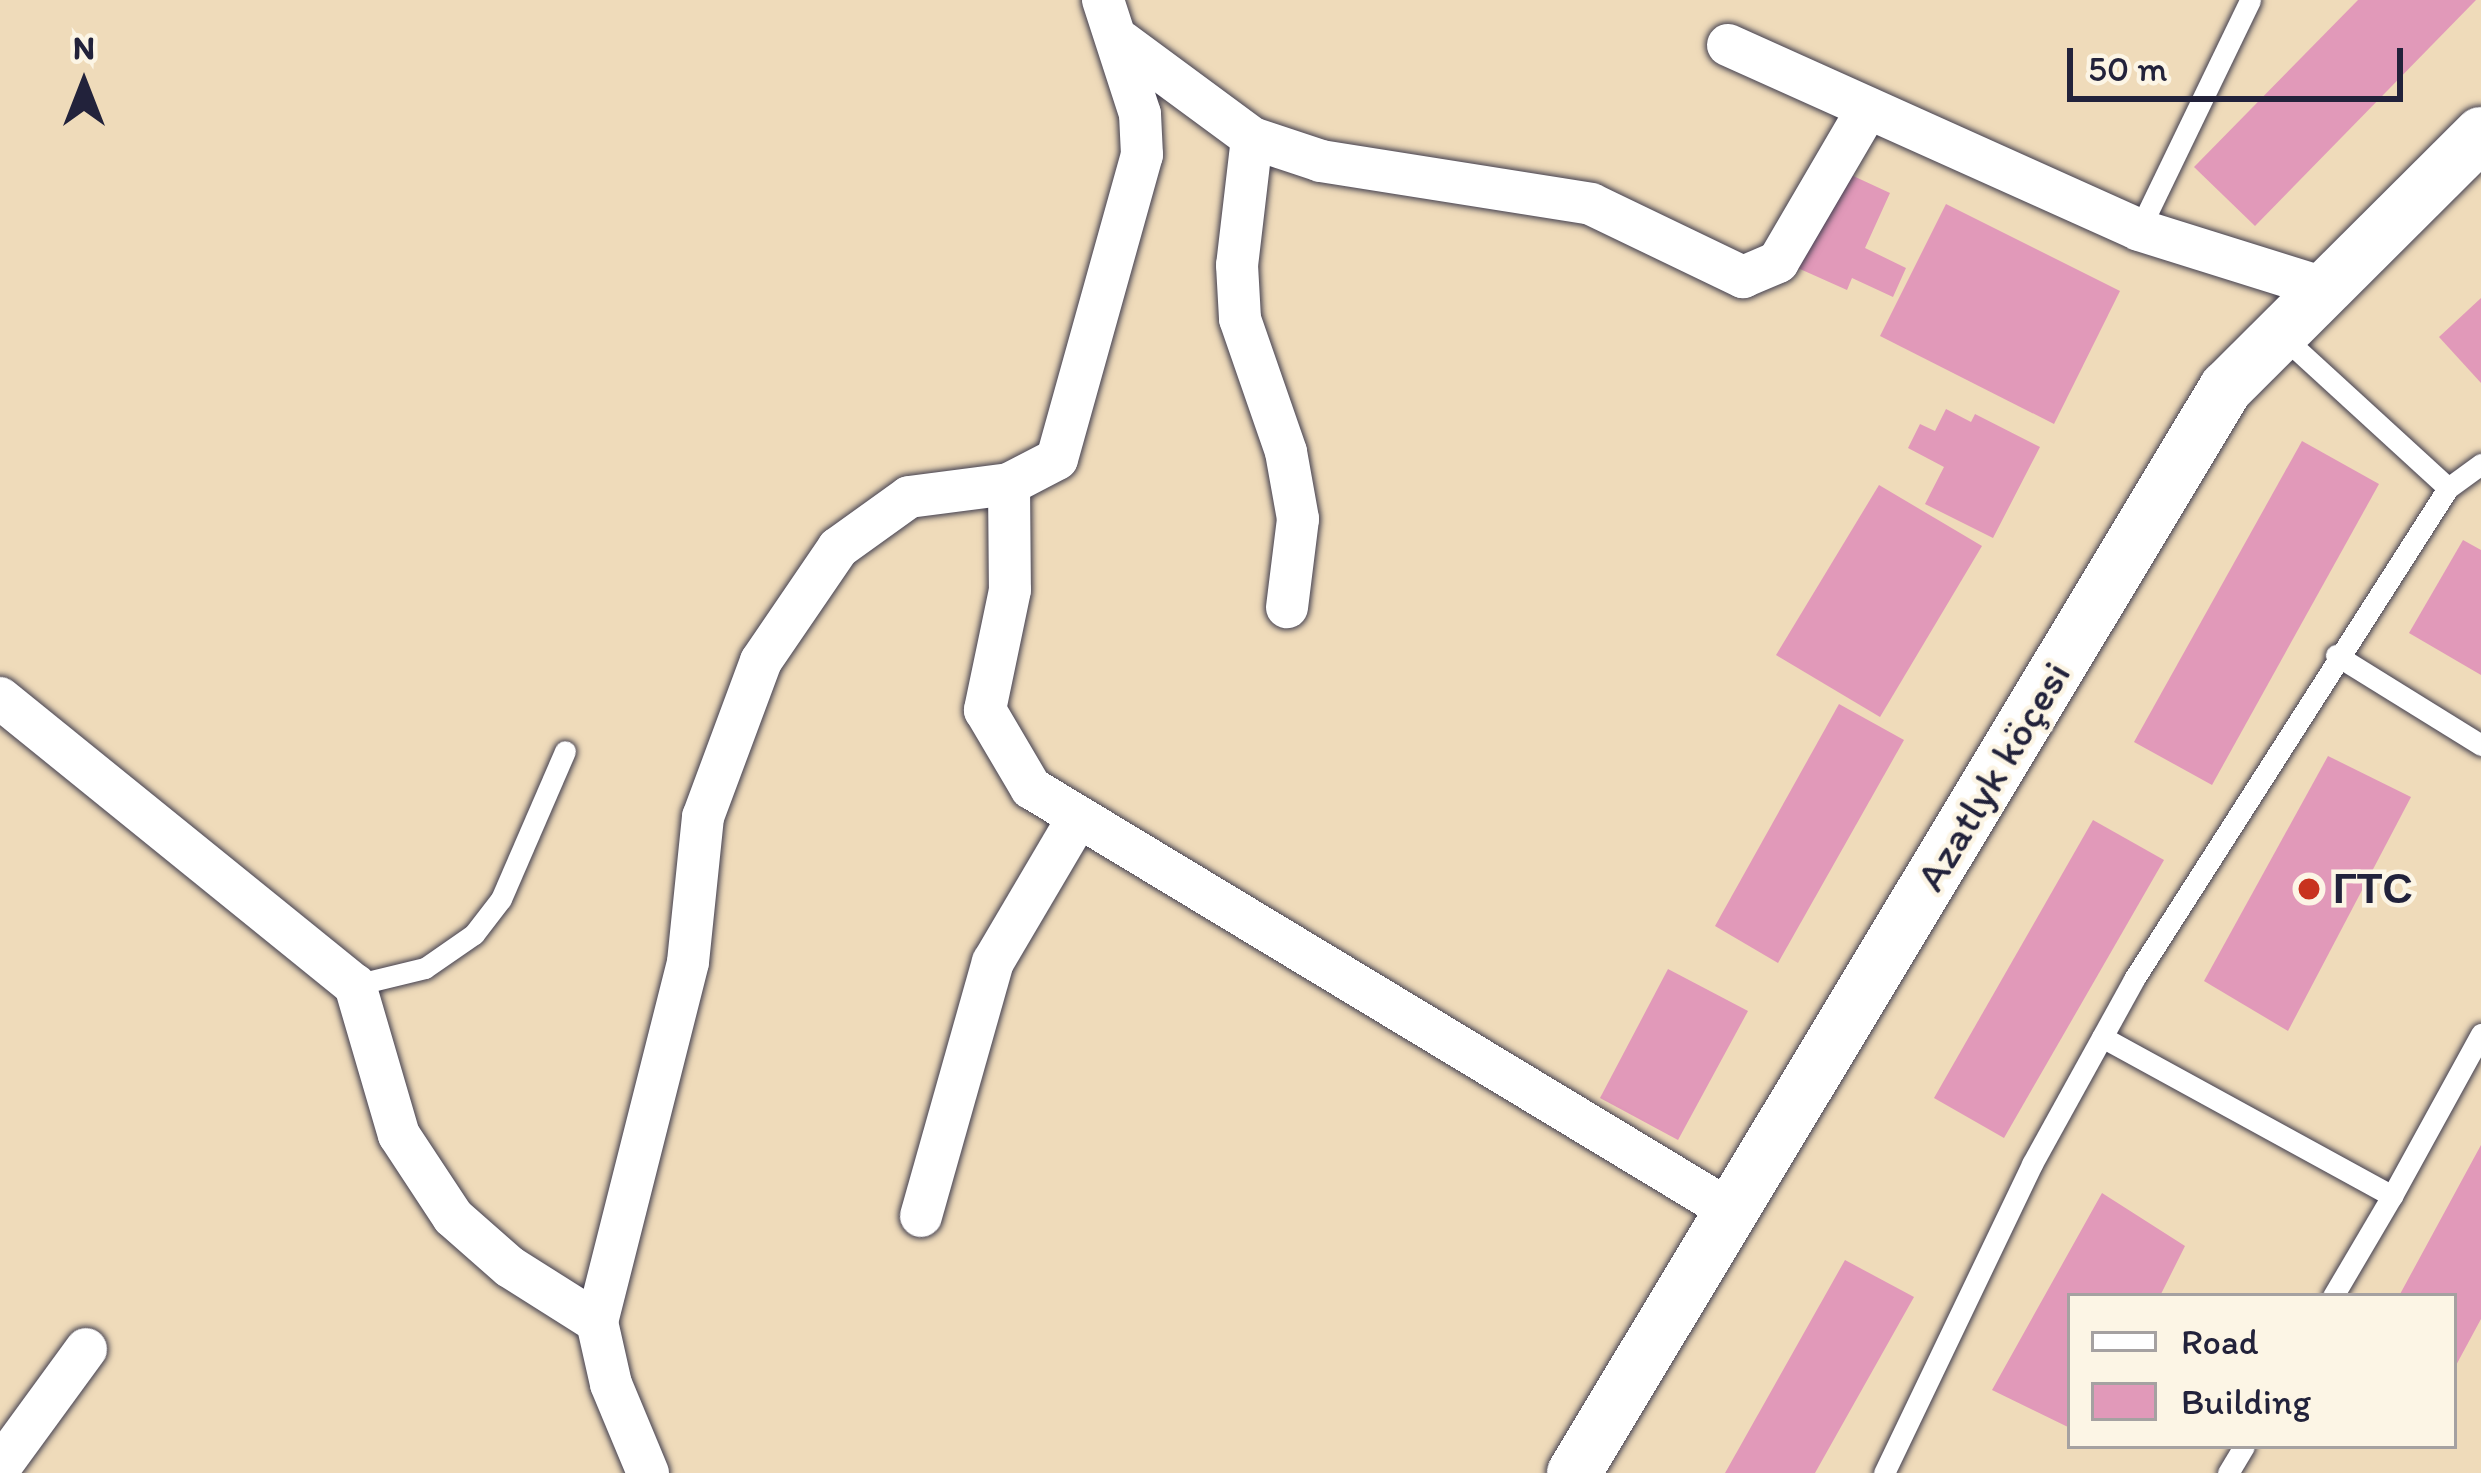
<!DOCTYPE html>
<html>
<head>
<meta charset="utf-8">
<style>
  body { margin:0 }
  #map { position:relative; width:2481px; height:1473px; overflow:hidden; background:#efdbba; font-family:Itim,sans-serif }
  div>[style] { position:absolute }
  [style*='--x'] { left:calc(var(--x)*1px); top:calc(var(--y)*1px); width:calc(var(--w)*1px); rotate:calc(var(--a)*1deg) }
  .building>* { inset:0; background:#e199b9 }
  .roads { filter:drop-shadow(0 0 3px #413e4e) drop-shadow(0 0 3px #413e4e) }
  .service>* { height:21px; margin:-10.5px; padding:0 10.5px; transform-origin:10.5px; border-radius:10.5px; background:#fff }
  .minor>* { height:42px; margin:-21px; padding:0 21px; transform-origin:21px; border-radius:21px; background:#fff }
  .tertiary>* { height:54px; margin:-27px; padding:0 27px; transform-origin:27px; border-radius:27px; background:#fff }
  .dots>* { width:33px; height:33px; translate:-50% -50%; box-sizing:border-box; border:6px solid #fcf5e5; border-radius:50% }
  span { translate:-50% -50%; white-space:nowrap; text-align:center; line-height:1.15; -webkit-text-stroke:9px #fcf5e5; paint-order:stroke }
  .street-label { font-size:42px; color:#22223b }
  .poi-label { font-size:42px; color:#22223b; font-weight:700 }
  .left { translate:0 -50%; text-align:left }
  .legend { position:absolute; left:2067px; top:1293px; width:390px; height:156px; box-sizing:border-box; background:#fcf5e5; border:3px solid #a5a1a1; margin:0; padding:15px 21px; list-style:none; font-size:36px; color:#22223b }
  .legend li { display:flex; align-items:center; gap:24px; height:60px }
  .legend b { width:60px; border:3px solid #a5a1a1 }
  .north { position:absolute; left:24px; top:24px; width:120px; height:120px; -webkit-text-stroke:9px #fcf5e5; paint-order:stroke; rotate:0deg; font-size:33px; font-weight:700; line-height:48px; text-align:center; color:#22223b }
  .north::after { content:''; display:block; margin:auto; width:42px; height:54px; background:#22223b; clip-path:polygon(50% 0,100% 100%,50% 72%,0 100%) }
  .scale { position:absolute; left:2067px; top:48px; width:336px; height:54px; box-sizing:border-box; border:6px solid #22223b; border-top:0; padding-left:15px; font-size:36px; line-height:42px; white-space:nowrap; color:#22223b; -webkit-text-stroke:9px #fcf5e5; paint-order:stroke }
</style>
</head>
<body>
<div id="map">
  <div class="building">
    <div style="clip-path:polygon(2358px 0,2476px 0,2255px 226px,2194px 167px)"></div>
    <div style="clip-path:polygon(1836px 168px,1890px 193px,1865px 248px,1906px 268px,1893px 297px,1852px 278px,1847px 290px,1791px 265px)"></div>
    <div style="clip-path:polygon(1946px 204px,2120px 291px,2054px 424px,1880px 336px)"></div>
    <div style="clip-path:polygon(2481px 298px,2481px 383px,2439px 337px)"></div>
    <div style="clip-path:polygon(1946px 409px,1971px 422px,1975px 414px,2040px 447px,1993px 538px,1925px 504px,1944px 467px,1908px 448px,1920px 424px,1935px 431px)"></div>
    <div style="clip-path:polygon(2302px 441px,2379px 484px,2212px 785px,2134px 742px)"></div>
    <div style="clip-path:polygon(1879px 485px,1982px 546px,1880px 717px,1776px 655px)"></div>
    <div style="clip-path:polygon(2463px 540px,2481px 550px,2481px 675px,2409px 633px)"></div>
    <div style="clip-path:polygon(1839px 704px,1904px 740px,1778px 963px,1715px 926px)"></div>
    <div style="clip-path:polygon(2328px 756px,2411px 797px,2288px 1031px,2204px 981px)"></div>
    <div style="clip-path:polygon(2093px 820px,2164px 860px,2004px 1138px,1934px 1098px)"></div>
    <div style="clip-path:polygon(1668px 969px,1748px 1011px,1678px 1140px,1600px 1098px)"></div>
    <div style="clip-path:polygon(2481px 1145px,2481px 1319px,2454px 1369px,2454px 1296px,2399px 1296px)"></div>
    <div style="clip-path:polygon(2102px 1193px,2185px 1246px,2160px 1296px,2070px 1296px,2070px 1428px,1992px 1390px)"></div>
    <div style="clip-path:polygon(1845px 1260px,1914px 1297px,1815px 1473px,1725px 1473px)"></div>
  </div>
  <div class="roads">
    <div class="service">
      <div style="--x:2139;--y:230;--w:255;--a:-64.2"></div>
      <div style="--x:2279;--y:333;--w:229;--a:42.5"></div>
      <div style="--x:2336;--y:655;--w:171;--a:31.8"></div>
      <div style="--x:355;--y:985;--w:72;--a:-13.7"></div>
      <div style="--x:425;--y:968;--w:60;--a:-34.8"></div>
      <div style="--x:474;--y:934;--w:44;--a:-52.4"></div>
      <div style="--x:501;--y:899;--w:161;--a:-66.6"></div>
      <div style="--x:2102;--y:1037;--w:331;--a:28.7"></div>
      <div style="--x:2392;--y:1196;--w:185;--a:-61.2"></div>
      <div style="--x:2333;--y:1296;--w:116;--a:-59.5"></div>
      <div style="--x:1884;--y:1473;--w:343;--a:-64.4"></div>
      <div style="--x:2032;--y:1164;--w:211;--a:-61.1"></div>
      <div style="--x:2134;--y:979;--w:583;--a:-57.4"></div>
      <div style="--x:2448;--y:488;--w:41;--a:-36"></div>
      <div style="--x:2228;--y:1473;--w:31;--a:-59"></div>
    </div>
    <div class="minor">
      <div style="--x:1122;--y:42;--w:162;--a:36.4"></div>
      <div style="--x:1252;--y:138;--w:73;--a:18.4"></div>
      <div style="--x:1321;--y:161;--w:273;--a:9"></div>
      <div style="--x:1591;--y:204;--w:169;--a:25.7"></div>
      <div style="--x:1743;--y:277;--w:38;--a:-23"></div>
      <div style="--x:1778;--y:262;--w:178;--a:-59.7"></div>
      <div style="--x:1728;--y:45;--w:451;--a:24.2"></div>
      <div style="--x:2139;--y:230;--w:194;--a:17.4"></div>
      <div style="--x:1252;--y:138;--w:128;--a:96.7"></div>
      <div style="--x:1237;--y:265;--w:54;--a:86.8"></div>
      <div style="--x:1240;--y:319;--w:141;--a:70.9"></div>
      <div style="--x:1286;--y:452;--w:68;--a:79.8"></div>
      <div style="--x:1298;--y:519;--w:89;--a:97.1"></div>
      <div style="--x:1009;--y:484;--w:106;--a:89.5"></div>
      <div style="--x:1010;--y:590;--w:123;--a:101.8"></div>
      <div style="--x:985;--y:710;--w:91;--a:59.5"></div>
      <div style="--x:1031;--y:788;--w:818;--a:31.14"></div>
      <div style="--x:0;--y:698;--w:457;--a:39"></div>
      <div style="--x:355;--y:985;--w:156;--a:73.7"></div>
      <div style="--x:399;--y:1135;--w:98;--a:56.6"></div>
      <div style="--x:453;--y:1217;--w:76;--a:41.3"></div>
      <div style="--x:510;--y:1267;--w:103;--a:32.3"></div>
      <div style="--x:921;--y:1216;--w:264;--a:-74.2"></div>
      <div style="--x:993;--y:962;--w:164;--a:-59.5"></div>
      <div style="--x:0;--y:1467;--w:146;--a:-53.9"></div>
      <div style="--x:648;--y:1473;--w:96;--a:-112.6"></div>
      <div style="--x:611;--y:1384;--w:64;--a:-102.7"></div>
      <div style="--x:597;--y:1322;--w:371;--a:-75.8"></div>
      <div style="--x:688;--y:962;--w:146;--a:-84.1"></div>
      <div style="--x:703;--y:817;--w:166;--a:-69.6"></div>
      <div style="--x:761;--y:661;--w:137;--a:-55.7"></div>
      <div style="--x:838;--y:548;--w:87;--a:-35.7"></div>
      <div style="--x:909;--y:497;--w:101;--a:-7.4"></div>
      <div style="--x:1009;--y:484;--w:54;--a:-27.5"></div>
      <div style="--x:1057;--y:459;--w:316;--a:-74.4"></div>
      <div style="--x:1142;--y:155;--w:41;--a:-92.8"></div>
      <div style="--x:1140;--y:114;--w:120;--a:-108"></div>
    </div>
    <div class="tertiary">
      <div style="--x:1574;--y:1473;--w:1266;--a:-59"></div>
      <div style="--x:2226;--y:388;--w:360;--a:-44.9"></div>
    </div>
  </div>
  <div class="dots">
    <div style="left:2309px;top:889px;background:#c8321e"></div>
  </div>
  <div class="street-label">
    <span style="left:1993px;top:776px;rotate:-59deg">Azatlyk köçesi</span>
  </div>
  <div class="poi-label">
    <span class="left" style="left:2333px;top:889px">ГТС</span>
  </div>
  <ul class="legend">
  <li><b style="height:15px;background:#fff"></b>Road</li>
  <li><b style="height:33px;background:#e199b9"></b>Building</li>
  </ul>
  <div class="north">N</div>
  <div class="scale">50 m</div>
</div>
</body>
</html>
